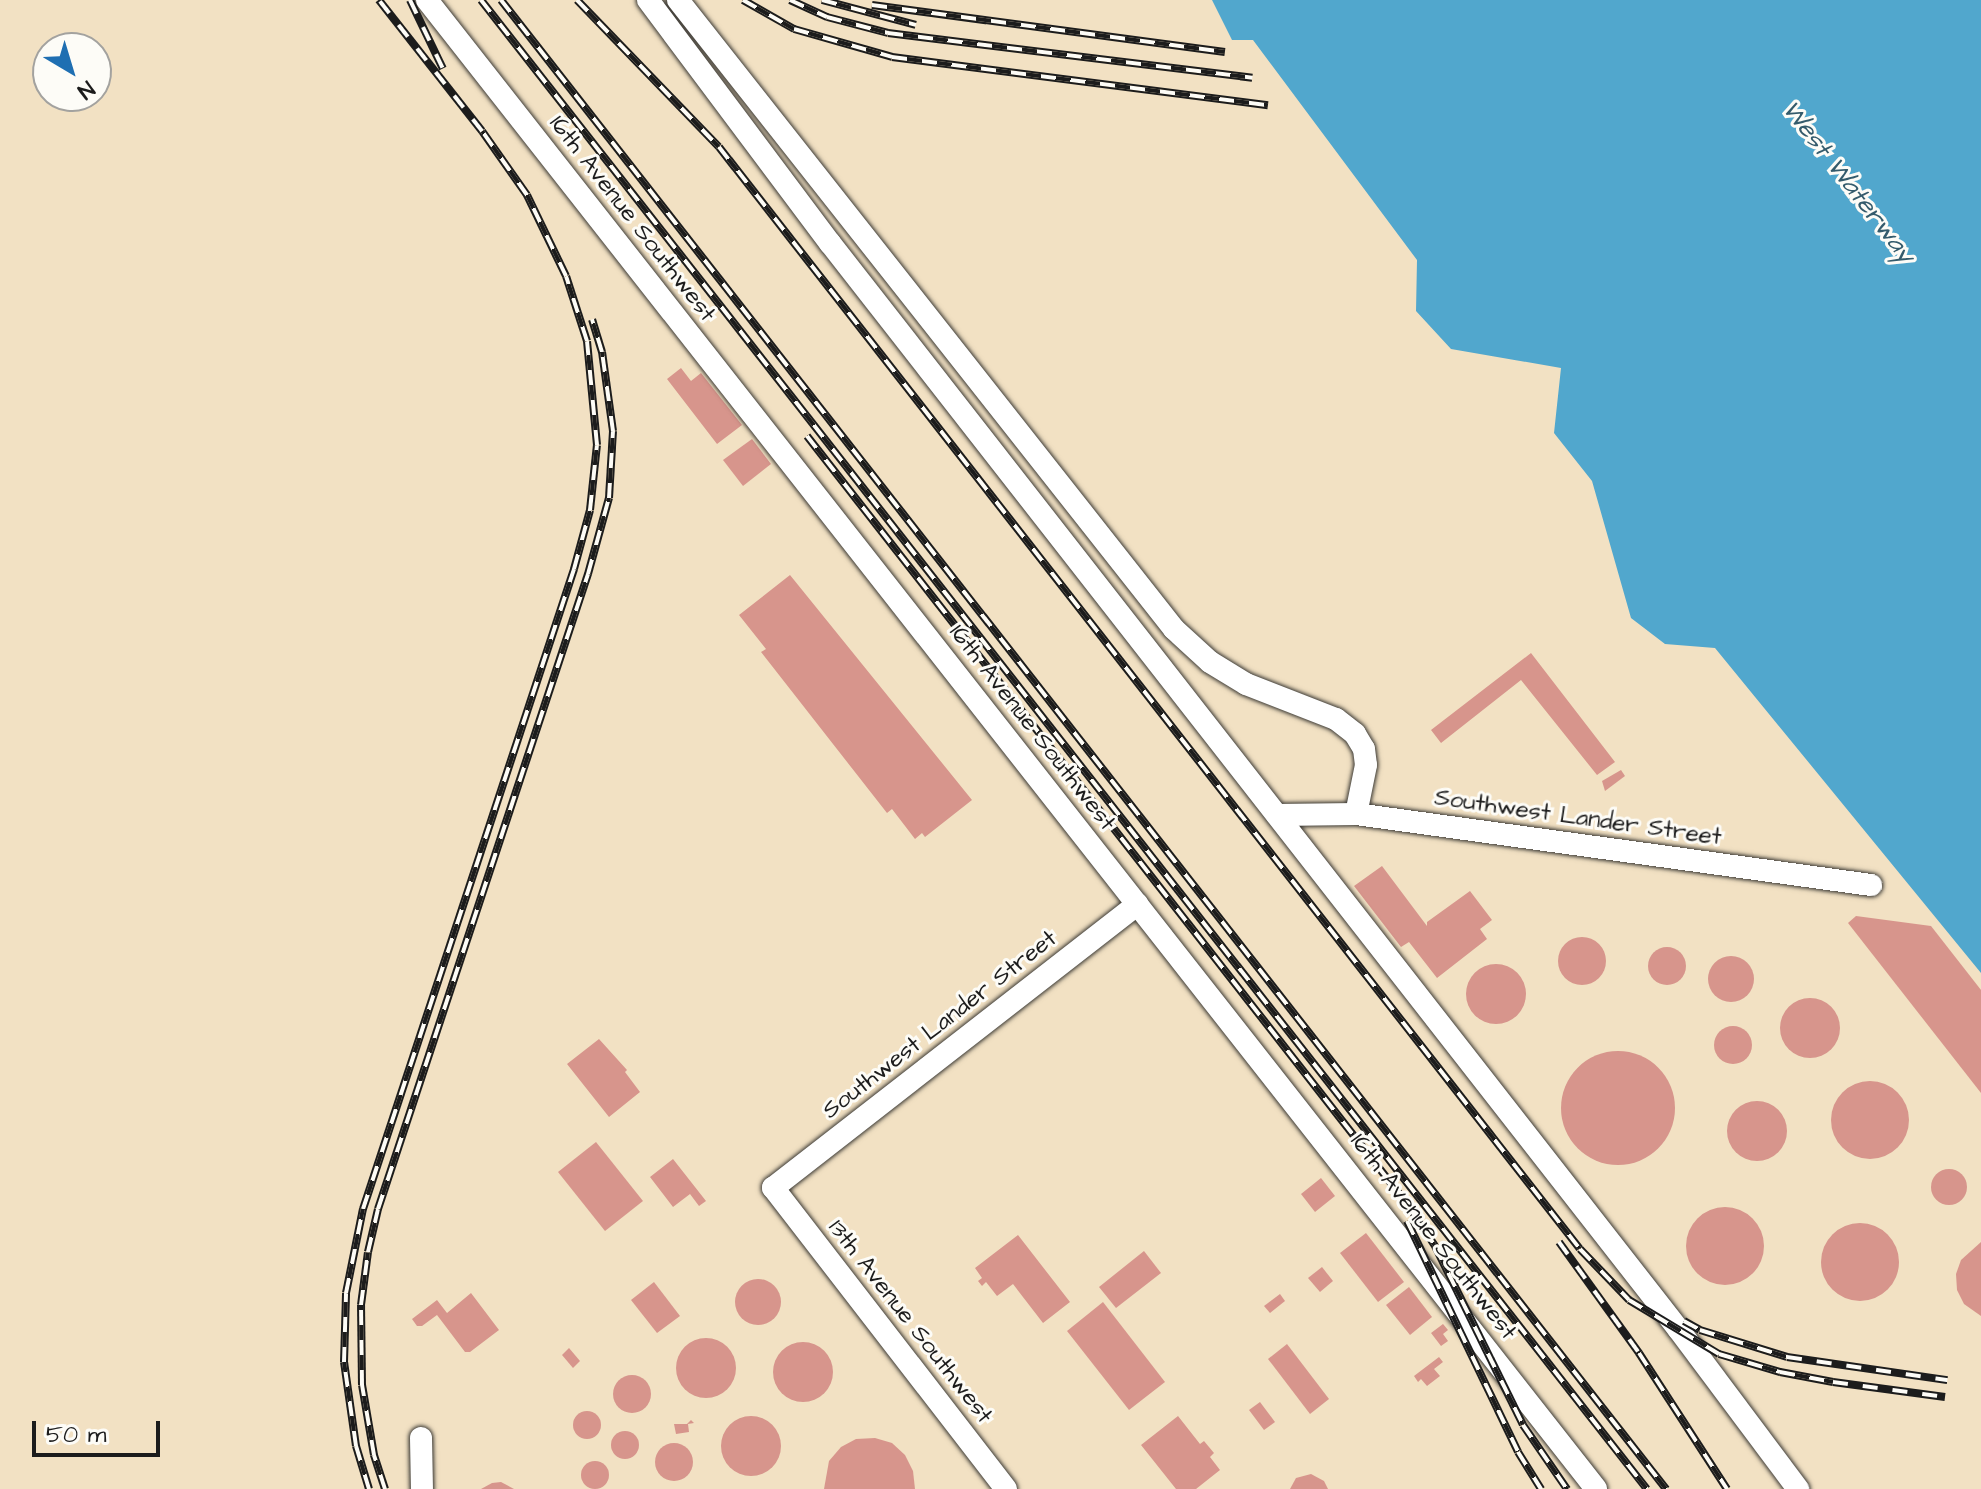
<!DOCTYPE html>
<html>
<head>
<meta charset="utf-8">
<style>
  body { margin:0 }
  #map { position:relative; width:1981px; height:1489px; overflow:hidden; background:#f2e1c3; font-family:"Architects Daughter",sans-serif }
  div>[style] { position:absolute }
  [style*='--x'] { left:calc(var(--x)*1px); top:calc(var(--y)*1px); width:calc(var(--w)*1px); rotate:calc(var(--a)*1deg) }
  .water>* { inset:0; background:#51a7cd }
  .building>* { inset:0; background:#d7958c }
  .round { border-radius:50% }
  .roads { filter:drop-shadow(0 0 2px #3c3a35) drop-shadow(0 0 2px #3c3a35) }
  .minor>* { height:22px; margin:-11px; padding:0 11px; transform-origin:11px; border-radius:11px; background:#fff }
  .rail>* { height:8px; margin-top:-4px; transform-origin:0; background:repeating-linear-gradient(90deg,#fdfcf7 0 15px,#1c1c1c 0 30px); box-sizing:border-box; border-block:2px solid #1c1c1c }
  span { translate:-50% -50%; white-space:nowrap; text-align:center; line-height:1.15; -webkit-text-stroke:6px #fdfcf7; paint-order:stroke }
  .street-label { font-size:24px; color:#1c1c1c }
  .water-label { font-size:26px; color:#345b6c; font-style:italic }
  .north { position:absolute; left:32px; top:32px; width:80px; height:80px; box-sizing:border-box; background:#fdfcf7; border:2px solid #a3a29f; border-radius:50%; rotate:142deg; font-size:22px; font-weight:700; line-height:32px; text-align:center; color:#1c1c1c }
  .north::after { content:''; display:block; margin:auto; width:28px; height:36px; background:#1f6fb2; clip-path:polygon(50% 0,100% 100%,50% 72%,0 100%) }
  .scale { position:absolute; left:32px; top:1421px; width:128px; height:36px; box-sizing:border-box; border:4px solid #1c1c1c; border-top:0; padding-left:10px; font-size:24px; line-height:28px; white-space:nowrap; color:#1c1c1c; -webkit-text-stroke:6px #fdfcf7; paint-order:stroke }
</style>
</head>
<body>
<div id="map">
  <div class="water">
    <div style="clip-path:polygon(1212px 0,1981px 0,1981px 973px,1715px 648px,1665px 644px,1631px 618px,1592px 481px,1554px 433px,1561px 368px,1451px 349px,1416px 311px,1417px 260px,1253px 40px,1232px 40px)"></div>
  </div>
  <div class="building">
    <div style="clip-path:polygon(681px 368px,691px 381px,701px 373px,742px 425px,717px 444px,667px 379px)"></div>
    <div style="clip-path:polygon(752px 439px,771px 464px,743px 486px,723px 460px)"></div>
    <div style="clip-path:polygon(790px 575px,972px 800px,925px 837px,922px 833px,915px 839px,892px 809px,887px 813px,761px 652px,766px 649px,739px 615px)"></div>
    <div style="clip-path:polygon(1531px 653px,1615px 762px,1597px 775px,1521px 680px,1441px 743px,1431px 730px)"></div>
    <div style="clip-path:polygon(1621px 770px,1625px 776px,1605px 791px,1602px 781px)"></div>
    <div style="clip-path:polygon(1382px 866px,1427px 926px,1427px 922px,1470px 891px,1492px 920px,1480px 929px,1487px 939px,1437px 978px,1409px 942px,1401px 947px,1354px 886px)"></div>
    <div style="clip-path:polygon(1856px 916px,1931px 926px,1981px 990px,1981px 1093px,1848px 923px)"></div>
    <div class="round" style="left:1558px;top:937px;width:48px;height:48px"></div>
    <div class="round" style="left:1648px;top:947px;width:38px;height:38px"></div>
    <div class="round" style="left:1708px;top:956px;width:46px;height:46px"></div>
    <div class="round" style="left:1466px;top:964px;width:60px;height:60px"></div>
    <div class="round" style="left:1780px;top:998px;width:60px;height:60px"></div>
    <div class="round" style="left:1714px;top:1026px;width:38px;height:38px"></div>
    <div style="clip-path:polygon(599px 1039px,627px 1070px,625px 1072px,640px 1092px,609px 1117px,567px 1064px)"></div>
    <div class="round" style="left:1561px;top:1051px;width:114px;height:114px"></div>
    <div class="round" style="left:1831px;top:1081px;width:78px;height:78px"></div>
    <div class="round" style="left:1727px;top:1101px;width:60px;height:60px"></div>
    <div style="clip-path:polygon(596px 1142px,643px 1201px,605px 1231px,558px 1172px)"></div>
    <div style="clip-path:polygon(673px 1159px,706px 1201px,699px 1206px,690px 1194px,673px 1207px,650px 1177px)"></div>
    <div class="round" style="left:1931px;top:1169px;width:36px;height:36px"></div>
    <div style="clip-path:polygon(1321px 1178px,1335px 1196px,1315px 1212px,1301px 1194px)"></div>
    <div class="round" style="left:1686px;top:1207px;width:78px;height:78px"></div>
    <div class="round" style="left:1821px;top:1223px;width:78px;height:78px"></div>
    <div style="clip-path:polygon(1366px 1233px,1404px 1282px,1378px 1302px,1340px 1253px)"></div>
    <div style="clip-path:polygon(1018px 1235px,1070px 1302px,1043px 1323px,1013px 1284px,997px 1296px,986px 1282px,982px 1286px,978px 1281px,982px 1278px,975px 1268px)"></div>
    <div style="clip-path:polygon(1981px 1242px,1981px 1316px,1964px 1304px,1957px 1290px,1956px 1274px,1961px 1260px)"></div>
    <div style="clip-path:polygon(1144px 1251px,1161px 1273px,1116px 1308px,1099px 1287px)"></div>
    <div style="clip-path:polygon(1322px 1267px,1333px 1281px,1320px 1292px,1308px 1278px)"></div>
    <div class="round" style="left:735px;top:1279px;width:46px;height:46px"></div>
    <div style="clip-path:polygon(654px 1282px,680px 1316px,657px 1333px,631px 1300px)"></div>
    <div style="clip-path:polygon(1409px 1287px,1432px 1317px,1410px 1335px,1386px 1305px)"></div>
    <div style="clip-path:polygon(471px 1293px,499px 1330px,470px 1352px,465px 1352px,437px 1315px,422px 1326px,417px 1326px,412px 1319px,437px 1300px,447px 1313px)"></div>
    <div style="clip-path:polygon(1280px 1294px,1285px 1301px,1270px 1313px,1264px 1306px)"></div>
    <div style="clip-path:polygon(1103px 1302px,1165px 1382px,1129px 1410px,1067px 1331px)"></div>
    <div style="clip-path:polygon(1443px 1324px,1448px 1330px,1443px 1334px,1448px 1341px,1441px 1346px,1431px 1333px)"></div>
    <div class="round" style="left:676px;top:1338px;width:60px;height:60px"></div>
    <div class="round" style="left:773px;top:1342px;width:60px;height:60px"></div>
    <div style="clip-path:polygon(1287px 1344px,1329px 1399px,1310px 1414px,1268px 1359px)"></div>
    <div style="clip-path:polygon(569px 1348px,580px 1361px,573px 1368px,562px 1355px)"></div>
    <div style="clip-path:polygon(1439px 1357px,1443px 1362px,1434px 1369px,1440px 1376px,1427px 1386px,1421px 1379px,1418px 1382px,1414px 1376px)"></div>
    <div class="round" style="left:613px;top:1375px;width:38px;height:38px"></div>
    <div style="clip-path:polygon(1260px 1402px,1275px 1422px,1264px 1430px,1249px 1410px)"></div>
    <div class="round" style="left:573px;top:1411px;width:28px;height:28px"></div>
    <div style="clip-path:polygon(1178px 1416px,1200px 1444px,1204px 1441px,1214px 1453px,1210px 1457px,1220px 1470px,1196px 1489px,1176px 1489px,1141px 1445px)"></div>
    <div class="round" style="left:721px;top:1416px;width:60px;height:60px"></div>
    <div style="clip-path:polygon(691px 1420px,694px 1423px,688px 1424px,689px 1432px,676px 1434px,674px 1424px,687px 1424px)"></div>
    <div class="round" style="left:611px;top:1431px;width:28px;height:28px"></div>
    <div style="clip-path:polygon(875px 1438px,892px 1443px,905px 1455px,913px 1471px,915px 1489px,824px 1489px,829px 1461px,841px 1447px,856px 1439px)"></div>
    <div class="round" style="left:655px;top:1443px;width:38px;height:38px"></div>
    <div class="round" style="left:581px;top:1461px;width:28px;height:28px"></div>
    <div style="clip-path:polygon(1311px 1474px,1324px 1481px,1328px 1489px,1290px 1489px,1296px 1478px)"></div>
    <div style="clip-path:polygon(501px 1482px,514px 1489px,481px 1489px,492px 1483px)"></div>
  </div>
  <div class="roads">
    <div class="minor">
      <div style="--x:427;--y:0;--w:1893;--a:51.86"></div>
      <div style="--x:648;--y:0;--w:304;--a:53.2"></div>
      <div style="--x:830;--y:243;--w:1379;--a:52.01"></div>
      <div style="--x:1679;--y:1330;--w:199;--a:53.2"></div>
      <div style="--x:678;--y:0;--w:801;--a:51.74"></div>
      <div style="--x:1174;--y:629;--w:49;--a:42.5"></div>
      <div style="--x:1210;--y:662;--w:42;--a:31.4"></div>
      <div style="--x:1246;--y:684;--w:97;--a:21.3"></div>
      <div style="--x:1336;--y:719;--w:24;--a:38"></div>
      <div style="--x:1355;--y:734;--w:17;--a:59"></div>
      <div style="--x:1364;--y:749;--w:16;--a:83"></div>
      <div style="--x:1366;--y:765;--w:50;--a:101.5"></div>
      <div style="--x:1277;--y:815;--w:79;--a:-0.7"></div>
      <div style="--x:1356;--y:814;--w:520;--a:7.85"></div>
      <div style="--x:421;--y:1438;--w:51;--a:88.9"></div>
      <div style="--x:1006;--y:1489;--w:381;--a:-127.7"></div>
      <div style="--x:773;--y:1188;--w:462;--a:-37.9"></div>
    </div>
  </div>
  <div class="rail">
    <div style="--x:410;--y:0;--w:76;--a:64.4"></div>
    <div style="--x:481;--y:0;--w:1891;--a:51.94"></div>
    <div style="--x:501;--y:0;--w:1891;--a:51.96"></div>
    <div style="--x:577;--y:0;--w:204;--a:46"></div>
    <div style="--x:719;--y:147;--w:1398;--a:52"></div>
    <div style="--x:1580;--y:1249;--w:71;--a:46.1"></div>
    <div style="--x:1629;--y:1300;--w:105;--a:31"></div>
    <div style="--x:1719;--y:1354;--w:64;--a:16.4"></div>
    <div style="--x:1780;--y:1372;--w:54;--a:10.7"></div>
    <div style="--x:1833;--y:1382;--w:113;--a:7.6"></div>
    <div style="--x:743;--y:0;--w:59;--a:29.6"></div>
    <div style="--x:794;--y:29;--w:102;--a:15.9"></div>
    <div style="--x:892;--y:57;--w:379;--a:7.3"></div>
    <div style="--x:790;--y:0;--w:41;--a:24.7"></div>
    <div style="--x:827;--y:17;--w:63;--a:14.7"></div>
    <div style="--x:888;--y:33;--w:367;--a:7"></div>
    <div style="--x:822;--y:0;--w:97;--a:14.9"></div>
    <div style="--x:872;--y:5;--w:356;--a:7.6"></div>
    <div style="--x:807;--y:436;--w:976;--a:51.99"></div>
    <div style="--x:1408;--y:1205;--w:49;--a:56.6"></div>
    <div style="--x:1435;--y:1246;--w:199;--a:63.8"></div>
    <div style="--x:1523;--y:1425;--w:78;--a:55.5"></div>
    <div style="--x:1407;--y:1221;--w:256;--a:64.3"></div>
    <div style="--x:1518;--y:1452;--w:44;--a:58.1"></div>
    <div style="--x:1559;--y:1242;--w:137;--a:54.2"></div>
    <div style="--x:1639;--y:1353;--w:162;--a:57.1"></div>
    <div style="--x:1684;--y:1321;--w:18;--a:29"></div>
    <div style="--x:1700;--y:1330;--w:91;--a:17.2"></div>
    <div style="--x:1787;--y:1357;--w:162;--a:8.2"></div>
    <div style="--x:369;--y:1489;--w:45;--a:-106.8"></div>
    <div style="--x:356;--y:1446;--w:85;--a:-98.1"></div>
    <div style="--x:344;--y:1362;--w:69;--a:-88.3"></div>
    <div style="--x:346;--y:1293;--w:86;--a:-78.6"></div>
    <div style="--x:363;--y:1209;--w:674;--a:-71.75"></div>
    <div style="--x:574;--y:569;--w:61;--a:-74.8"></div>
    <div style="--x:590;--y:510;--w:65;--a:-83.9"></div>
    <div style="--x:597;--y:445;--w:104;--a:-95.5"></div>
    <div style="--x:587;--y:341;--w:68;--a:-107.9"></div>
    <div style="--x:566;--y:276;--w:90;--a:-115.7"></div>
    <div style="--x:527;--y:195;--w:78;--a:-125.1"></div>
    <div style="--x:482;--y:131;--w:167;--a:-128.2"></div>
    <div style="--x:385;--y:1489;--w:36;--a:-108"></div>
    <div style="--x:374;--y:1455;--w:71;--a:-99.7"></div>
    <div style="--x:362;--y:1385;--w:80;--a:-90.7"></div>
    <div style="--x:361;--y:1305;--w:53;--a:-82.5"></div>
    <div style="--x:368;--y:1252;--w:44;--a:-76.9"></div>
    <div style="--x:378;--y:1209;--w:669;--a:-71.7"></div>
    <div style="--x:588;--y:574;--w:79;--a:-74.6"></div>
    <div style="--x:609;--y:498;--w:67;--a:-86.6"></div>
    <div style="--x:613;--y:431;--w:80;--a:-97.9"></div>
    <div style="--x:602;--y:352;--w:34;--a:-107"></div>
  </div>
  <div class="street-label">
    <span style="left:632px;top:219px;rotate:52deg">16th Avenue Southwest</span>
    <span style="left:1032px;top:728px;rotate:52deg">16th Avenue Southwest</span>
    <span style="left:1578px;top:818px;rotate:8deg">Southwest Lander Street</span>
    <span style="left:940px;top:1025px;rotate:-38deg">Southwest Lander Street</span>
    <span style="left:1433px;top:1237px;rotate:52deg">16th Avenue Southwest</span>
    <span style="left:910px;top:1322px;rotate:52deg">13th Avenue Southwest</span>
  </div>
  <div class="water-label">
    <span style="left:1848px;top:182px;rotate:52deg">West Waterway</span>
  </div>
  <div class="north">N</div>
  <div class="scale">50 m</div>
</div>
</body>
</html>
